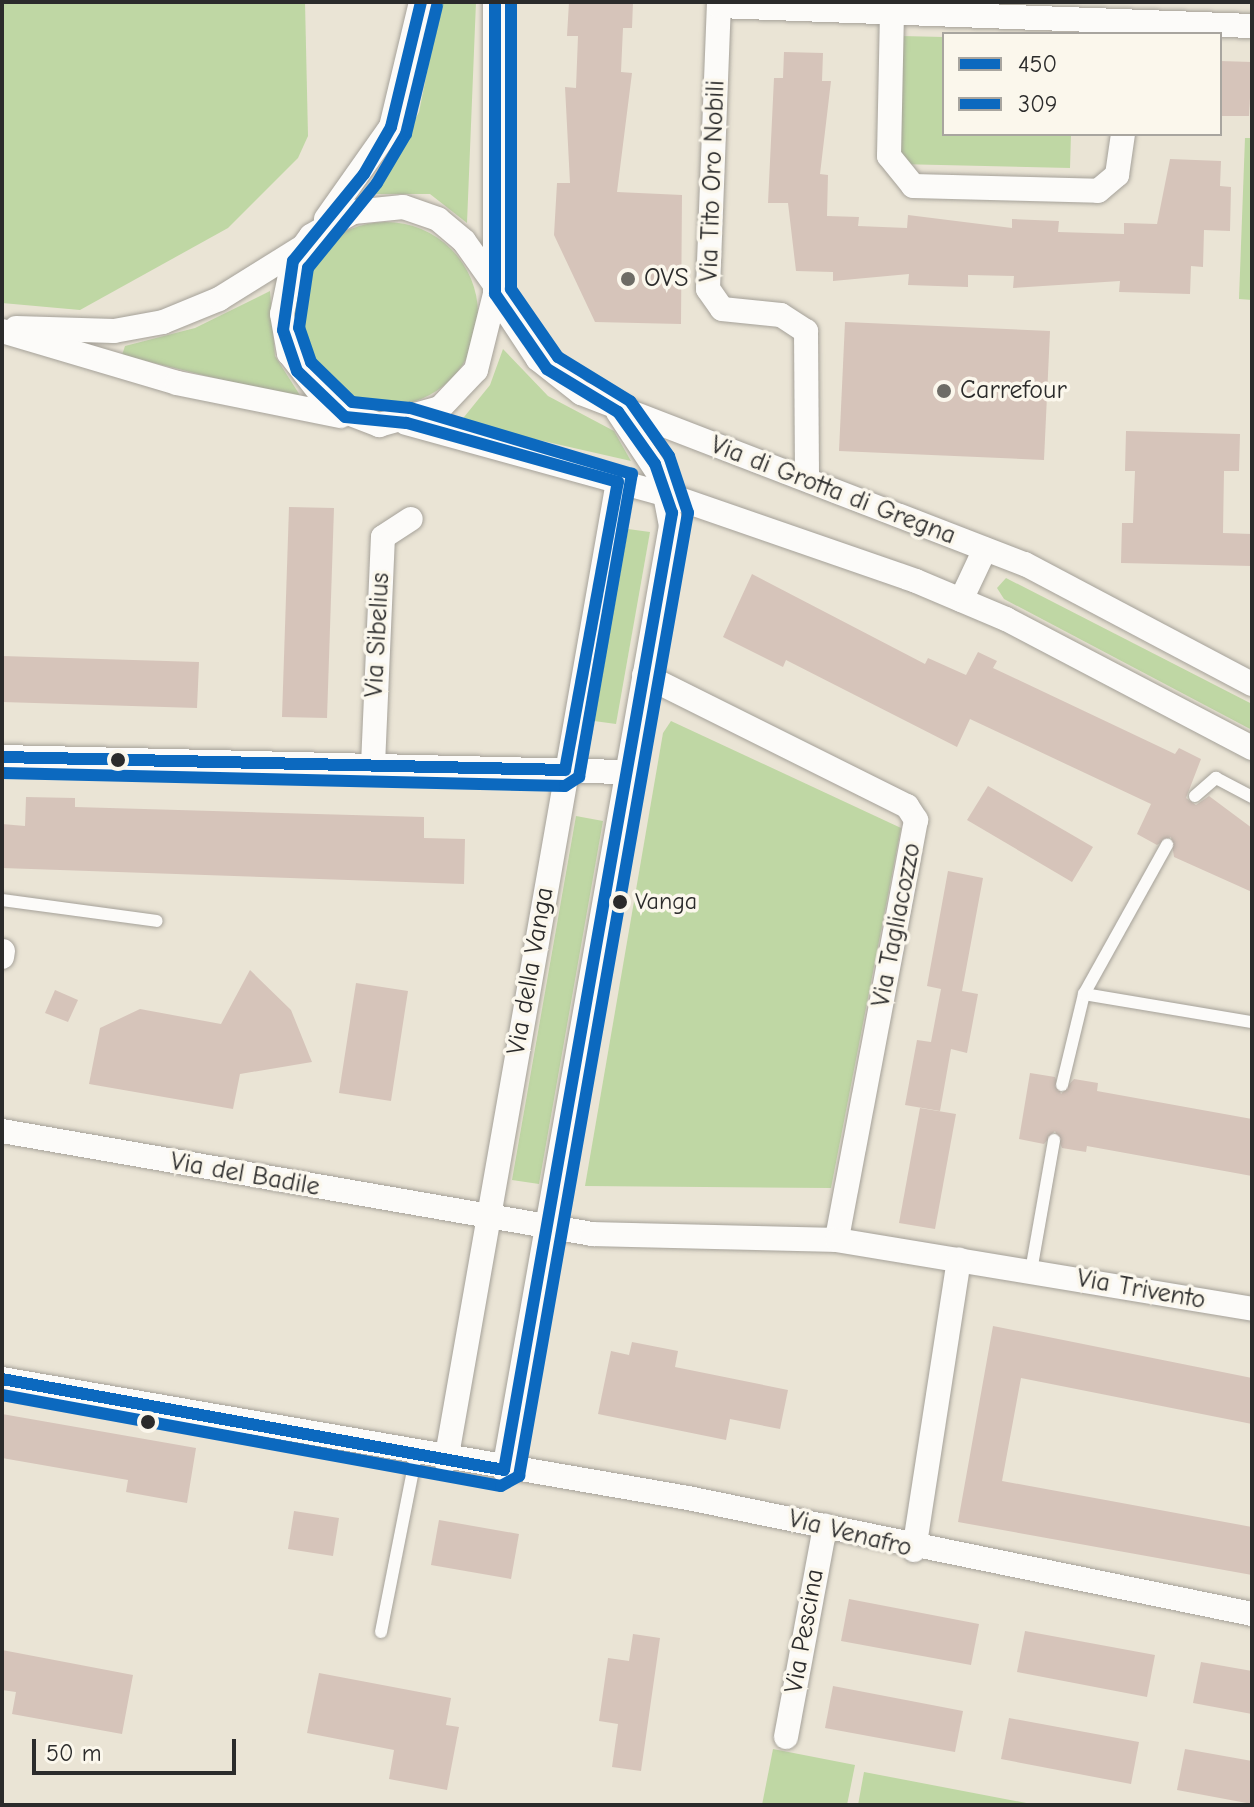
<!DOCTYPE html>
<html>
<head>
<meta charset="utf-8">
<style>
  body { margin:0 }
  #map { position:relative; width:1254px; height:1807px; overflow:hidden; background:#eae4d5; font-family:"Comic Neue",sans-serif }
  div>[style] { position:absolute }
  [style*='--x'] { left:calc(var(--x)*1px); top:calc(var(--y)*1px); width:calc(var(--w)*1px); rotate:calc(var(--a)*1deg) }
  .green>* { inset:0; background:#bfd7a4 }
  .round { border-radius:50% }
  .building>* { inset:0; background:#d6c4ba }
  .roads { filter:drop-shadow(0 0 2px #a5a199) drop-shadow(0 0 2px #a5a199) }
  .lane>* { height:12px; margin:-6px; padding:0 6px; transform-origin:6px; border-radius:6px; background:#fcfbf9 }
  .street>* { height:24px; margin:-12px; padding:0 12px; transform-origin:12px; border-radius:12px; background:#fcfbf9 }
  .bus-1>* { height:12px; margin:-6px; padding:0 6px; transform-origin:6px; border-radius:6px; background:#0c69bf }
  .bus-2>* { height:12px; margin:-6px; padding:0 6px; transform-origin:6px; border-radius:6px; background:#0c69bf }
  .dots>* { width:22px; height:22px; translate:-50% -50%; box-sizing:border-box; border:4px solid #fbf7ec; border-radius:50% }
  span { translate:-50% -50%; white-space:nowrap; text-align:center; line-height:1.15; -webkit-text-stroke:7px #fbf7ec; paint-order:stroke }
  .bus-label { font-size:24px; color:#2b2b2b }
  .left { translate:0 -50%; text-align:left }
  .street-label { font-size:26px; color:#2b2b2b }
  .poi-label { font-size:26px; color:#2b2b2b }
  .frame { position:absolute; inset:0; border:4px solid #2b2b2b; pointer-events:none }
  .legend { position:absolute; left:942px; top:32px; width:280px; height:104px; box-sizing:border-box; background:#fbf7ec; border:2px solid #a8a59f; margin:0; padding:10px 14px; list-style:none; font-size:24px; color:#2b2b2b }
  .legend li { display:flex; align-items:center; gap:16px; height:40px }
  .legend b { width:40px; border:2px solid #a8a59f }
  .scale { position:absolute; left:32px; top:1739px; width:204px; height:36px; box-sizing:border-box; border:4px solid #2b2b2b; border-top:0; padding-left:10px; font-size:24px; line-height:28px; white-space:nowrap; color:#2b2b2b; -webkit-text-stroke:6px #fbf7ec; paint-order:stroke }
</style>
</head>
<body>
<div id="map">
  <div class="green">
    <div style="clip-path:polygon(2px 2px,305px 2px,308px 136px,298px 158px,228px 228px,80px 310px,2px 303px)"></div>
    <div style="clip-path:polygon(441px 2px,476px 2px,467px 223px,430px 194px,375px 194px,419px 112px)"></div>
    <div style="clip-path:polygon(901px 36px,944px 37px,944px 134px,1071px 134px,1070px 168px,897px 164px)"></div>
    <div style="clip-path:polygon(1245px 138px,1252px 138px,1252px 300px,1239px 299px)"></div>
    <div class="round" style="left:294px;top:222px;width:184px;height:184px"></div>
    <div style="clip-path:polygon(270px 291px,275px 356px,303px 400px,122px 355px,125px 346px,195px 328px)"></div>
    <div style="clip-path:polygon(503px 349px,548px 396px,614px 431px,631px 461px,460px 422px,490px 385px)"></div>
    <div style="clip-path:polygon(628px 529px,650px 532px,616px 724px,594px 721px)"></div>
    <div style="clip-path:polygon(1006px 578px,1252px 704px,1252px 730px,1004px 599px,997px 588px)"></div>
    <div style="clip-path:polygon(671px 721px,901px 828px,831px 1188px,585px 1186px,663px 733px)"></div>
    <div style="clip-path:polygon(576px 816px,603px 821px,539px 1184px,512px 1180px)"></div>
    <div style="clip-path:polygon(773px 1749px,855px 1765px,847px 1805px,762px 1805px)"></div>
    <div style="clip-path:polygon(864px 1772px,1037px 1805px,858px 1805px)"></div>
  </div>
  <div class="building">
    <div style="clip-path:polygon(569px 2px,633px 2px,632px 28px,623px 28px,621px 72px,632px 73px,617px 192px,682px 195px,681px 324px,595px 322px,554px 235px,557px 183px,570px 183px,565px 87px,576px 88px,578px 36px,567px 36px)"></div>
    <div style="clip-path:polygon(784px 52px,823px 53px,822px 81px,831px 81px,820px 174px,828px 175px,827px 216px,859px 217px,858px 226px,907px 228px,908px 215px,1012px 228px,1012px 219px,1059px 221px,1058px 232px,1124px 234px,1124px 223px,1157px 224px,1170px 159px,1221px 161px,1220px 186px,1231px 187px,1230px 231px,1204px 230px,1203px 267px,1191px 266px,1190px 294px,1119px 292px,1120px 281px,1013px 288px,1014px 276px,968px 275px,968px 287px,908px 285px,909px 274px,833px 281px,833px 272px,796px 271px,788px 203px,768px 203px,774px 78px,783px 78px)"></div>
    <div style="clip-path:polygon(1220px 61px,1252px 62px,1249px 116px,1220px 116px)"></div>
    <div style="clip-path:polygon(845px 322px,1050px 331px,1044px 460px,839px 451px)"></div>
    <div style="clip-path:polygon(1126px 431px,1240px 434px,1239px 471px,1224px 471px,1223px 533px,1252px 534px,1252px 566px,1121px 563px,1122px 523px,1133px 523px,1135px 471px,1125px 471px)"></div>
    <div style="clip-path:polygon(289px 507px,334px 508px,327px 718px,282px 717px)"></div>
    <div style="clip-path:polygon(752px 574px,925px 664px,928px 658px,966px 675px,978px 652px,997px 661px,993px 668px,1175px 754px,1179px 748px,1201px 759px,1186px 798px,1196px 805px,1209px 796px,1252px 828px,1252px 892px,1174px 857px,1171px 837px,1157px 845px,1137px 834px,1151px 804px,970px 719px,957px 747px,786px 660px,783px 667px,723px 637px)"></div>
    <div style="clip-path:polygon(2px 656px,199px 662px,197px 708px,2px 702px)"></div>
    <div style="clip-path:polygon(988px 786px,1093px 847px,1072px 882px,967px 820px)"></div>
    <div style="clip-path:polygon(26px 797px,75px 798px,75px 807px,424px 817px,424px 838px,465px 839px,464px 884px,2px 868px,2px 824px,25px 826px)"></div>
    <div style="clip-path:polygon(948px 871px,983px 878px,962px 991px,978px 994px,967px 1053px,951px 1049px,940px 1111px,905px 1105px,917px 1040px,931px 1042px,941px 989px,927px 986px)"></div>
    <div style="clip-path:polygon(250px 970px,291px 1010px,312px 1062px,240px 1074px,233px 1109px,89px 1084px,100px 1028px,140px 1009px,221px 1024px)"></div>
    <div style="clip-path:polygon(356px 983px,408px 991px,391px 1101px,339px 1093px)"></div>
    <div style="clip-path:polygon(55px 990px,78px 1000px,68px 1022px,45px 1013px)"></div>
    <div style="clip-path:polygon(1030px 1073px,1055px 1077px,1061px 1094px,1074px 1079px,1098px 1083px,1097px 1091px,1252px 1119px,1252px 1176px,1087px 1146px,1086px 1152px,1062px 1148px,1055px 1131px,1044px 1144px,1019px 1139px)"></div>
    <div style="clip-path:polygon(920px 1108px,956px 1114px,935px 1229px,899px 1223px)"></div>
    <div style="clip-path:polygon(993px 1326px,1252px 1378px,1252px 1424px,1021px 1378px,1002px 1481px,1252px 1527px,1252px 1575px,958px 1522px)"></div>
    <div style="clip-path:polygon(632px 1342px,678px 1351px,675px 1367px,788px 1390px,780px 1429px,730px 1419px,726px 1440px,598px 1414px,611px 1351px,629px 1355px)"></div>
    <div style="clip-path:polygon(2px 1414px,196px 1448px,187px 1503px,126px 1492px,128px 1480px,2px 1458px)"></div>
    <div style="clip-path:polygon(294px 1511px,339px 1518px,333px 1556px,288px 1549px)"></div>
    <div style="clip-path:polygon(439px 1520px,519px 1534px,511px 1579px,431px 1565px)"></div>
    <div style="clip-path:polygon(849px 1599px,979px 1624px,971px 1665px,841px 1641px)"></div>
    <div style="clip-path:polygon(1025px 1631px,1155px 1655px,1147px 1697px,1017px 1672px)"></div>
    <div style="clip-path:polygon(633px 1634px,660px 1638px,641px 1771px,612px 1767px,618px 1724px,599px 1721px,608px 1658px,629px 1661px)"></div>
    <div style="clip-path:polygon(2px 1650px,133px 1675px,122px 1734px,12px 1714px,16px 1692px,2px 1690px)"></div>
    <div style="clip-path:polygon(1201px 1662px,1252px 1671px,1252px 1714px,1193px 1703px)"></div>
    <div style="clip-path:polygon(319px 1673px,451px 1698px,446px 1725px,459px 1727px,447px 1790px,389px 1779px,394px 1750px,307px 1733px)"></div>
    <div style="clip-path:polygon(833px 1686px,963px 1711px,955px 1752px,825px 1728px)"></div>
    <div style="clip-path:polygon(1009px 1718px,1139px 1742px,1131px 1784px,1001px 1759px)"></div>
    <div style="clip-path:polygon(1185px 1749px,1252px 1761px,1252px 1804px,1177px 1790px)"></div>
  </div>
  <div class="roads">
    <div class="lane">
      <div style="--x:1195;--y:796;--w:28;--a:-41"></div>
      <div style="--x:1216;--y:778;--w:41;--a:27.8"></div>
      <div style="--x:2;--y:900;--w:156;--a:7.7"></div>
      <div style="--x:1084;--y:994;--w:170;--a:9.5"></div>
      <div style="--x:1062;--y:1085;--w:94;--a:-76.4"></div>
      <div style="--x:1084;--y:994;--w:171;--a:-60.9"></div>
      <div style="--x:1031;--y:1271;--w:133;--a:-80"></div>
      <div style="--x:381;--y:1632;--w:179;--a:-78.8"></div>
    </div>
    <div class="street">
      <div style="--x:719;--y:2;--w:287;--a:92.2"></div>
      <div style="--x:708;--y:289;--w:24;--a:55"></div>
      <div style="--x:722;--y:309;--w:59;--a:5.8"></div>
      <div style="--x:781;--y:315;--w:30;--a:33"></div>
      <div style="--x:806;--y:331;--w:147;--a:89.6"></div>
      <div style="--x:719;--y:6;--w:533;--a:2.15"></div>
      <div style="--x:892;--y:12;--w:144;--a:91.2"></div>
      <div style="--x:889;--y:156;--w:38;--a:51"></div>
      <div style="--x:913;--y:186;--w:185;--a:1.5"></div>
      <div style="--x:1098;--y:191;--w:25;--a:-40"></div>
      <div style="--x:1117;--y:175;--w:41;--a:-81.7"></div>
      <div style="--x:326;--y:219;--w:113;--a:-54.8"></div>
      <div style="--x:391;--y:127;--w:129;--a:-76.5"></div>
      <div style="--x:493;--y:282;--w:50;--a:-125.3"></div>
      <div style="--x:464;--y:241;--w:34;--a:-140"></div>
      <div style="--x:438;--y:219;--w:37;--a:-161"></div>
      <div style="--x:403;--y:207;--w:50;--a:174.3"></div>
      <div style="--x:353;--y:212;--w:48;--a:150.3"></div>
      <div style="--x:311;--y:236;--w:31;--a:126"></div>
      <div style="--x:293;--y:261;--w:54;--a:101.7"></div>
      <div style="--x:282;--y:314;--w:40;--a:80"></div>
      <div style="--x:289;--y:353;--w:67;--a:52.3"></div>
      <div style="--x:330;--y:406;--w:53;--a:21.2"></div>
      <div style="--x:379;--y:425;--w:63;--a:-15.6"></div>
      <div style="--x:440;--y:408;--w:52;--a:-46.5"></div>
      <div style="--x:476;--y:370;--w:78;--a:-76"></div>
      <div style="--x:495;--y:294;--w:292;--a:-90"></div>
      <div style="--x:495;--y:294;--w:78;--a:56.5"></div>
      <div style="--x:538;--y:359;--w:55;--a:38.3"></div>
      <div style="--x:581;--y:393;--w:476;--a:21.1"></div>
      <div style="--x:1025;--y:564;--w:257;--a:27.9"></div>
      <div style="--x:16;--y:328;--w:98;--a:1.8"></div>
      <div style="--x:114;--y:331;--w:50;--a:-10.4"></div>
      <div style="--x:163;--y:322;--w:61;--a:-22.3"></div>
      <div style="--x:219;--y:299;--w:97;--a:-31.9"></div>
      <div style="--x:2;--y:331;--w:183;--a:16.5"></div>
      <div style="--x:177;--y:383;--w:167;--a:11.4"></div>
      <div style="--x:406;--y:423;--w:272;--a:15.4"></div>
      <div style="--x:668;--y:495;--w:262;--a:19.1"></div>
      <div style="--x:916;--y:581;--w:98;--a:22.9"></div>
      <div style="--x:1006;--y:619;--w:278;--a:27.7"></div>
      <div style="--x:961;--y:600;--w:56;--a:-64.8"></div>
      <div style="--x:644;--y:675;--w:294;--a:26.5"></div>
      <div style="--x:907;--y:806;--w:17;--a:57"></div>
      <div style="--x:916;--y:820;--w:427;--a:100.7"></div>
      <div style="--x:2;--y:757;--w:624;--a:1.38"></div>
      <div style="--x:373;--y:765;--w:228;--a:-87.5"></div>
      <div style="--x:383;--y:537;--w:33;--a:-33"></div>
      <div style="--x:2;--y:957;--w:6;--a:-81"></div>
      <div style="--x:2;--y:1131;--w:599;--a:9.9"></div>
      <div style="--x:592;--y:1234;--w:245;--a:1.4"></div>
      <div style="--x:837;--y:1240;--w:421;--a:9.4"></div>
      <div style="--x:2;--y:1379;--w:696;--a:9.84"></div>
      <div style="--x:688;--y:1498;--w:576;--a:11.62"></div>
      <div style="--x:446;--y:1461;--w:994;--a:-80.04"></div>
      <div style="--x:504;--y:1470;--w:959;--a:-79.97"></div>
      <div style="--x:671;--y:526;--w:48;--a:-100.8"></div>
      <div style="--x:662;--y:479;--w:80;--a:-123.3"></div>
      <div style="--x:914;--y:1550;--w:294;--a:-81.2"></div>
      <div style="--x:786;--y:1737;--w:215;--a:-79.5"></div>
    </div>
  </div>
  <div class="bus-1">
    <div style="--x:2;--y:757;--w:563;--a:1.32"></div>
    <div style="--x:565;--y:770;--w:293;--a:-79.6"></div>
    <div style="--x:618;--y:482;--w:220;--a:-164.4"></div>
    <div style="--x:406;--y:423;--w:61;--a:-174.4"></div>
    <div style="--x:345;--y:417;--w:66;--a:-136.2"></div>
    <div style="--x:297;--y:371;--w:43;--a:-108.9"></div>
    <div style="--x:283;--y:330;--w:70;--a:-81.8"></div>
    <div style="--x:293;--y:261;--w:112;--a:-50.8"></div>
    <div style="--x:364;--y:174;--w:54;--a:-60.1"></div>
    <div style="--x:391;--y:127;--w:129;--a:-76.5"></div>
    <div style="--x:2;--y:1379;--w:510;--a:10.27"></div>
    <div style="--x:504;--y:1470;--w:972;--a:-80.04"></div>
    <div style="--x:672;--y:513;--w:52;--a:-109.1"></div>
    <div style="--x:655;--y:464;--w:64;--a:-125.4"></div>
    <div style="--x:618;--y:412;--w:83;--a:-148.8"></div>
    <div style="--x:547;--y:369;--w:91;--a:-124.7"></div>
    <div style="--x:495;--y:294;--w:292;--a:-90"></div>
  </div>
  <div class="bus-2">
    <div style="--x:2;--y:773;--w:563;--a:1.32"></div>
    <div style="--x:565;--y:786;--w:17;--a:-33"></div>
    <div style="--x:579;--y:777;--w:308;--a:-80.1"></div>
    <div style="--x:632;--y:474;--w:232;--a:-163.4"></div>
    <div style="--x:410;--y:408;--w:58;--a:-174.1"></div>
    <div style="--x:352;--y:402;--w:57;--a:-135.7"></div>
    <div style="--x:311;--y:362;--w:36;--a:-109"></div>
    <div style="--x:299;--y:328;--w:61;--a:-81.5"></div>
    <div style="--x:308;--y:268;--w:109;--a:-50.9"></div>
    <div style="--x:377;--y:183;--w:57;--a:-59.4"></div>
    <div style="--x:406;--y:134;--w:132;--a:-76.4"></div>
    <div style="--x:2;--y:1395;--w:507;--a:10.34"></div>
    <div style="--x:501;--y:1486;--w:21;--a:-29"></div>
    <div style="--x:519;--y:1476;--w:978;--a:-80.05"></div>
    <div style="--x:688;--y:513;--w:60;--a:-108.4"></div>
    <div style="--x:669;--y:456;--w:67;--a:-125.3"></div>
    <div style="--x:630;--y:401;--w:84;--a:-148.6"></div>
    <div style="--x:558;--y:357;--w:83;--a:-124.7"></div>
    <div style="--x:511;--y:289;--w:287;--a:-90"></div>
  </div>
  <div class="dots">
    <div style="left:628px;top:279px;background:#6e6c66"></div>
    <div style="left:944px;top:391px;background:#6e6c66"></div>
    <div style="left:118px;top:760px;background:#2b2b2b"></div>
    <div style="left:620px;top:902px;background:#2b2b2b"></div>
    <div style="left:148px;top:1422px;background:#2b2b2b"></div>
  </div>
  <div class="bus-label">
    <span class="left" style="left:635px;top:902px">Vanga</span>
  </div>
  <div class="street-label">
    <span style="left:713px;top:181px;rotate:-88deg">Via Tito Oro Nobili</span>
    <span style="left:833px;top:491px;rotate:21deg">Via di Grotta di Gregna</span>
    <span style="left:378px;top:635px;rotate:-87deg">Via Sibelius</span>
    <span style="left:897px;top:925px;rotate:-79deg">Via Tagliacozzo</span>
    <span style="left:531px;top:971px;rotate:-80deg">Via della Vanga</span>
    <span style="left:245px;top:1175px;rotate:10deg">Via del Badile</span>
    <span style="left:1141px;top:1290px;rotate:10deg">Via Trivento</span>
    <span style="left:850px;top:1534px;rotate:14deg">Via Venafro</span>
    <span style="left:805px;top:1631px;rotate:-80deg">Via Pescina</span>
  </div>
  <div class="poi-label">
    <span class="left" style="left:644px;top:279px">OVS</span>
    <span class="left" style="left:960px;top:391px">Carrefour</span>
  </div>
  <div class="frame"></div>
  <ul class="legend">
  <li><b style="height:10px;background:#0c69bf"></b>450</li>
  <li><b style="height:10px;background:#0c69bf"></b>309</li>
  </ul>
  <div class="scale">50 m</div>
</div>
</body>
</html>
